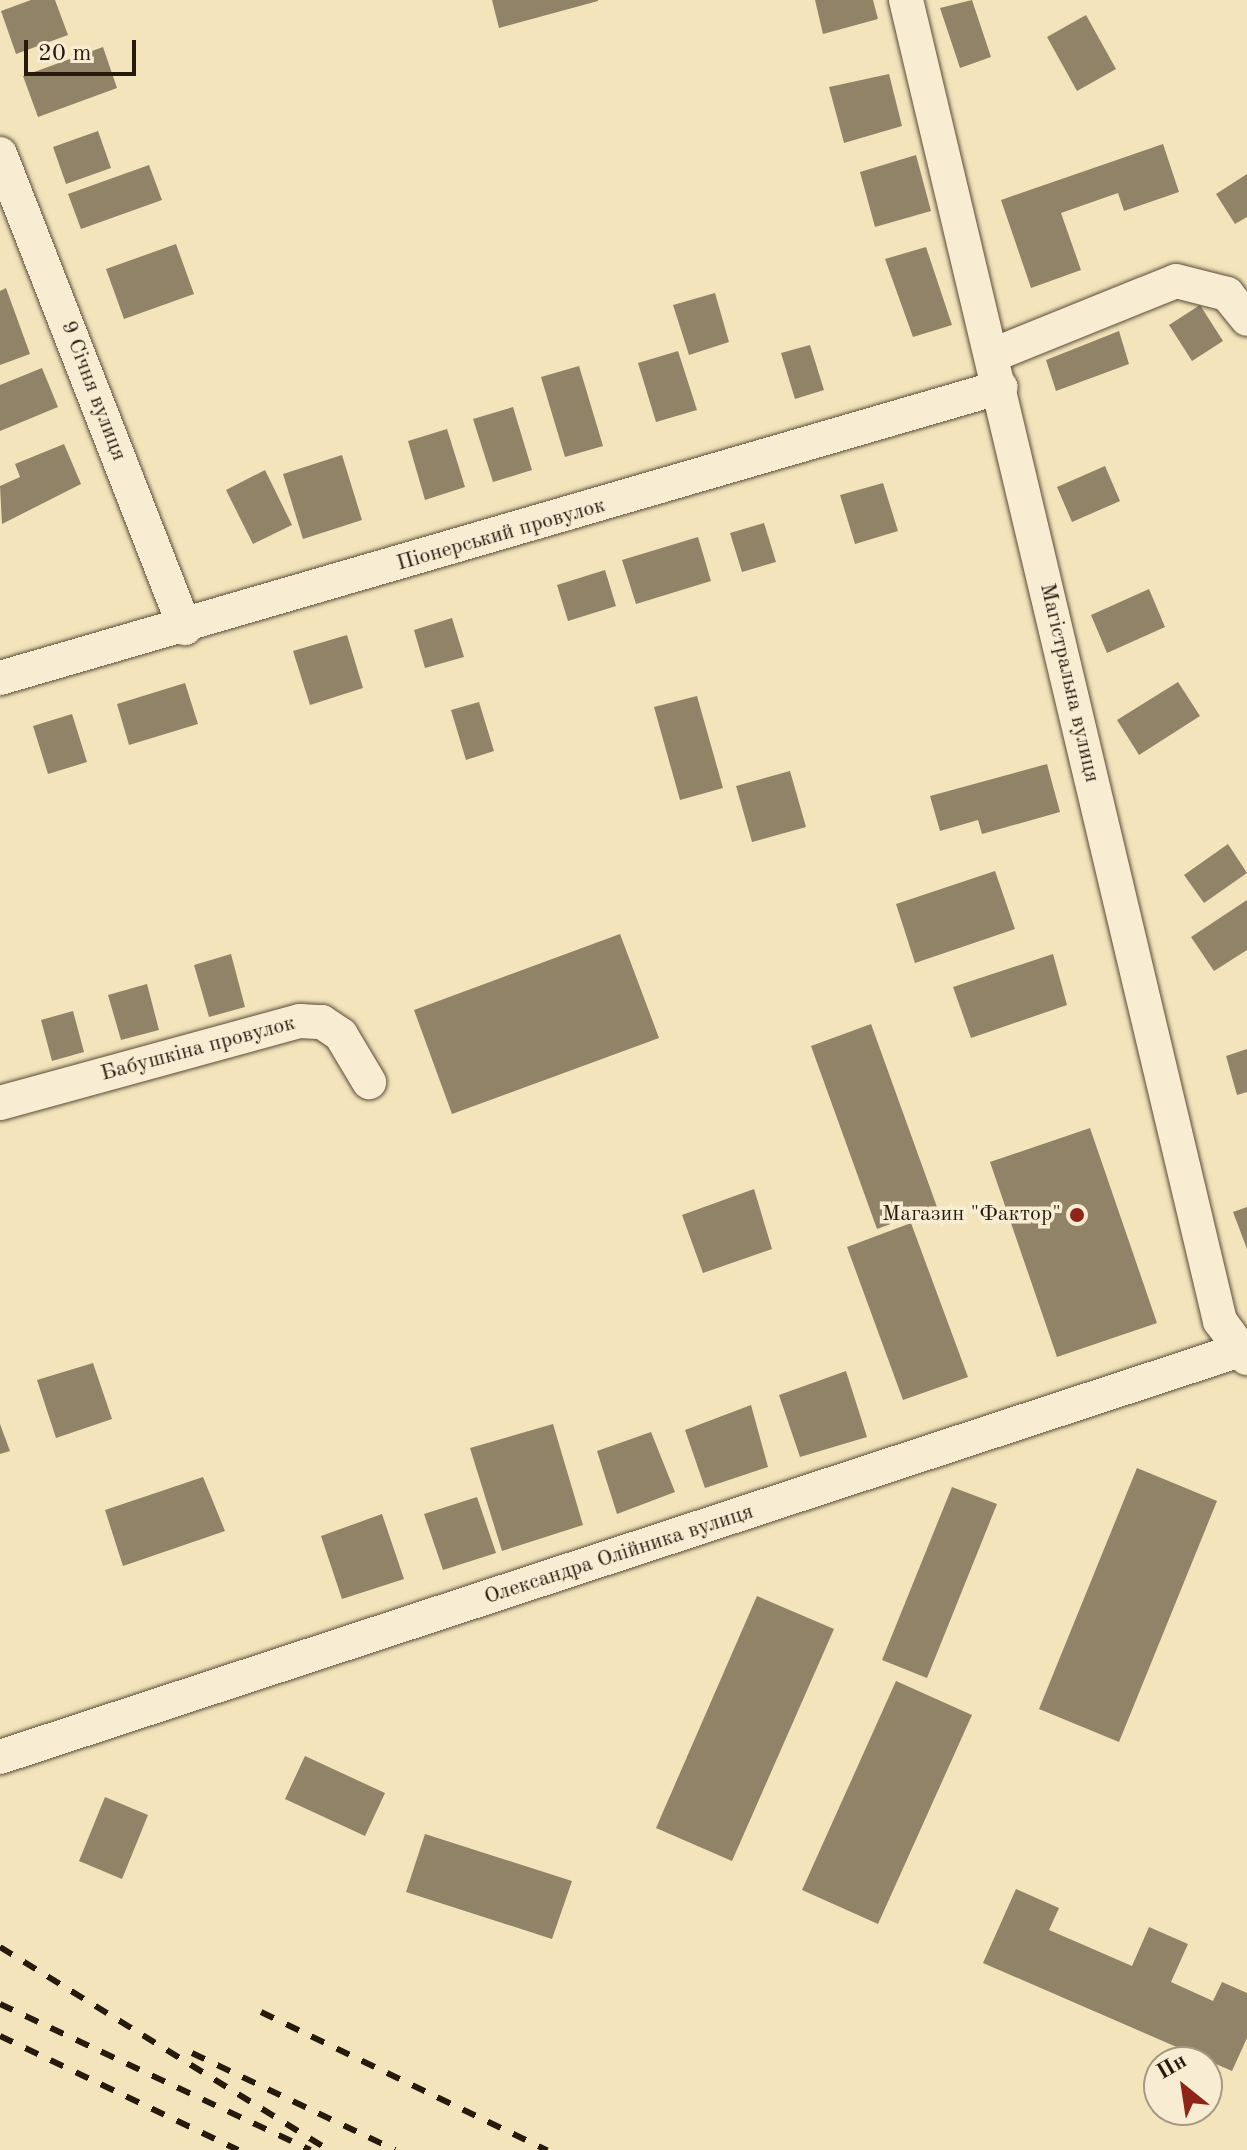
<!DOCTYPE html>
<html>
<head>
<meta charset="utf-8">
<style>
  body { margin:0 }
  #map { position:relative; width:1247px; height:2150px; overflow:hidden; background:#f4e4bb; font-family:"Old Standard TT",serif }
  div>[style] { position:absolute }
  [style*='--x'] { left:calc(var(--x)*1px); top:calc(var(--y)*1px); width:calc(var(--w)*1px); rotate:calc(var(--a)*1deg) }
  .building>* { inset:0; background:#918367 }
  .roads { filter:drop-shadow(0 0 2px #594c38) drop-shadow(0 0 2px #594c38) }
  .street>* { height:34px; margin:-17px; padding:0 17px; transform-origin:17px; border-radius:17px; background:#f8edd3 }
  .rail>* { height:6px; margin-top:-3px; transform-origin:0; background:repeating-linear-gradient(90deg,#251a0c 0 14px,transparent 0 28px) }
  .dots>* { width:22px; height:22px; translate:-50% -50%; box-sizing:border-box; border:4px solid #f8edd3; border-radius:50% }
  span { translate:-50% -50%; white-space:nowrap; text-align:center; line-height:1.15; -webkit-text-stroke:7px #f8edd3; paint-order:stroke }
  .street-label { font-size:22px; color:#251a0c }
  .poi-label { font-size:22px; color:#251a0c }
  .right { translate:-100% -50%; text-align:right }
  .north { position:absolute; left:1143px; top:2046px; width:80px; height:80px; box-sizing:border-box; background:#f8edd3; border:2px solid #a49983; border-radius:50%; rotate:330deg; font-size:22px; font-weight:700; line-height:32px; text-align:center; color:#251a0c }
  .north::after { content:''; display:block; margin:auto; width:28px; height:36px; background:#8f2418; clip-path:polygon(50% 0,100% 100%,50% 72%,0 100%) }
  .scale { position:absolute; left:24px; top:40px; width:112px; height:36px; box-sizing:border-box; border:4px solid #251a0c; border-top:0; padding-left:10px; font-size:24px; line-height:28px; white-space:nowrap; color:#251a0c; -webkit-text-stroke:6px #f8edd3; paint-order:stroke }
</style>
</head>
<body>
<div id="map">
  <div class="building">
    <div style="clip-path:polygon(31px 0,55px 0,68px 35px,16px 54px,1px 11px)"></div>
    <div style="clip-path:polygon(492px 0,598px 0,598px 1px,499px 28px)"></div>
    <div style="clip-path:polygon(815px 0,873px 0,878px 19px,823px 34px)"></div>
    <div style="clip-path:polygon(972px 0,991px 57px,960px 68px,940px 8px)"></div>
    <div style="clip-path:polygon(1086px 15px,1116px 69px,1077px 91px,1047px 37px)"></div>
    <div style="clip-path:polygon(103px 47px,117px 88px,38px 117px,23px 76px)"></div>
    <div style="clip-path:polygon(889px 74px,902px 126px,844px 143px,829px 87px)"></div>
    <div style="clip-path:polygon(98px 131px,111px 168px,66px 184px,53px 147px)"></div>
    <div style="clip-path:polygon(1163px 144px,1179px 192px,1124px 211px,1118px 193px,1061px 213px,1081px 270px,1031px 288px,1001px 200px)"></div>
    <div style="clip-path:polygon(916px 155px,931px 211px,875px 227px,860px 172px)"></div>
    <div style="clip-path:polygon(149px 165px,162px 200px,81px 229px,68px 194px)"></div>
    <div style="clip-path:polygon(1247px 174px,1247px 217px,1235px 224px,1216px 194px)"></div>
    <div style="clip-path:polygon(176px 244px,194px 294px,124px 319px,106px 269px)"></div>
    <div style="clip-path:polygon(926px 247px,952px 325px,913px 337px,885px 259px)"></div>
    <div style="clip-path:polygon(6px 288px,30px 354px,0 365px,0 291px)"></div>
    <div style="clip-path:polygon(715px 293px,729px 342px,689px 355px,673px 305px)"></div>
    <div style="clip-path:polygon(1200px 305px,1223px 341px,1192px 361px,1169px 325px)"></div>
    <div style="clip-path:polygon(1119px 331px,1129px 364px,1056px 391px,1046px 360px)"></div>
    <div style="clip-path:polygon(810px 345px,824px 390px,795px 399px,781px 353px)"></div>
    <div style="clip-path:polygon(678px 351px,697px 410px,656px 422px,638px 363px)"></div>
    <div style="clip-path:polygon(579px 366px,603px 446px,565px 457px,541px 377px)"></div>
    <div style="clip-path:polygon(42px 368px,58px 407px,0 431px,0 385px)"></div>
    <div style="clip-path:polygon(513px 407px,532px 470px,493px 482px,473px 419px)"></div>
    <div style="clip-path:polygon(447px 429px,465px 487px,425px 500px,408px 441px)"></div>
    <div style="clip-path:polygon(64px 444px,81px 484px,2px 524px,0 486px,20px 477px,15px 464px)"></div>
    <div style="clip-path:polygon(342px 455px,362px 520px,303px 539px,283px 474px)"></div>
    <div style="clip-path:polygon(1105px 466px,1120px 501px,1072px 522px,1057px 487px)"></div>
    <div style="clip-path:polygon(265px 470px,292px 525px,253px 544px,226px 490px)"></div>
    <div style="clip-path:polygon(883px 483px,898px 531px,855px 544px,840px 495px)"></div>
    <div style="clip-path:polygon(764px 523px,776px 562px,742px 572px,730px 533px)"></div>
    <div style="clip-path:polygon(698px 537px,711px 581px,636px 604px,622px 560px)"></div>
    <div style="clip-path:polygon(605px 570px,616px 606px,568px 621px,557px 585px)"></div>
    <div style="clip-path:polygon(1149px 589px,1165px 627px,1107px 653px,1091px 615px)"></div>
    <div style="clip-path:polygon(452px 618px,464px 657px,425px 668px,414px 630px)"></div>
    <div style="clip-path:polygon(347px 635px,363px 688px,310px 705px,293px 651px)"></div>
    <div style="clip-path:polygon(1178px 682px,1200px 716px,1139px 755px,1117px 720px)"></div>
    <div style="clip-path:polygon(185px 683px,198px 724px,129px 745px,117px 704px)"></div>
    <div style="clip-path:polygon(697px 696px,723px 788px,680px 800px,654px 707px)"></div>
    <div style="clip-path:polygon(479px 702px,494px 751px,466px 760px,451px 710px)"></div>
    <div style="clip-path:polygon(72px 714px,87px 762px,48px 774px,33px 726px)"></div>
    <div style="clip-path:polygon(1047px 764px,1060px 812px,982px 834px,978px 820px,940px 831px,930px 796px)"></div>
    <div style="clip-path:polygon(790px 771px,806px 827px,752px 842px,736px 786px)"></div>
    <div style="clip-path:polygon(1228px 844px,1247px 873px,1204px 903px,1184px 875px)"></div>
    <div style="clip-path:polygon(995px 871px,1015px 929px,915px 963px,896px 904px)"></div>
    <div style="clip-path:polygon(1247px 900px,1247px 950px,1214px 971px,1191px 937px)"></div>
    <div style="clip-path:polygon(620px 934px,659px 1038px,452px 1114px,414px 1010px)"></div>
    <div style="clip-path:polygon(231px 954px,245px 1007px,209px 1017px,194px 965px)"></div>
    <div style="clip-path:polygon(1053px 954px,1067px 1005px,971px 1038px,953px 987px)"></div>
    <div style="clip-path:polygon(147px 984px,159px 1030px,121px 1040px,108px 995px)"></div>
    <div style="clip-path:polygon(73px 1011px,84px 1052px,52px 1061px,41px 1020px)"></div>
    <div style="clip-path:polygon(871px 1024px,937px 1207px,877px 1229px,811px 1046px)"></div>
    <div style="clip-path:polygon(1247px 1049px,1247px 1092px,1237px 1095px,1226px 1056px)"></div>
    <div style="clip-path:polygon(1090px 1128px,1157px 1323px,1057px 1357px,990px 1162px)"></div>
    <div style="clip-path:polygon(754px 1189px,772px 1249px,703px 1273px,682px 1215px)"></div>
    <div style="clip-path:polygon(1247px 1207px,1247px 1249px,1233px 1212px)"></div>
    <div style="clip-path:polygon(911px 1223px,968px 1377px,903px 1400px,847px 1247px)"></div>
    <div style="clip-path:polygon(93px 1363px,112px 1419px,56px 1438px,37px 1380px)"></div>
    <div style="clip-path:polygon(846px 1371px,867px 1437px,800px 1457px,779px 1395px)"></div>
    <div style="clip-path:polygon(751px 1405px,768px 1467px,705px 1488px,685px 1430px)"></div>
    <div style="clip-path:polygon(0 1424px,10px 1451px,0 1454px)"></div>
    <div style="clip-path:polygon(553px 1424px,583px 1525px,502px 1551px,470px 1448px)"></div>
    <div style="clip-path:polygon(651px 1432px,675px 1492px,617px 1514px,597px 1451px)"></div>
    <div style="clip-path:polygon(1137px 1468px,1217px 1501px,1119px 1742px,1039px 1709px)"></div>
    <div style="clip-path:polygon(203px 1477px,225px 1531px,123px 1566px,105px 1510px)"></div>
    <div style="clip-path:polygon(952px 1487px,997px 1504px,927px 1678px,882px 1660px)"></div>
    <div style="clip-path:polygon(477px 1497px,496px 1553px,443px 1570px,424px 1514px)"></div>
    <div style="clip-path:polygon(382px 1514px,404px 1579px,342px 1599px,321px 1536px)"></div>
    <div style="clip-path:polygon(757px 1596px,834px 1629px,732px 1861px,656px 1828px)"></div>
    <div style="clip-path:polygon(896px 1681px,972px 1715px,878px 1924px,802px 1890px)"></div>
    <div style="clip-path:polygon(305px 1756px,385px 1793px,365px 1836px,285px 1799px)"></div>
    <div style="clip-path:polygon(105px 1797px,148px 1815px,122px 1879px,79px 1861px)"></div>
    <div style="clip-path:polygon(425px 1834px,572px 1881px,552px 1939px,406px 1892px)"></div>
    <div style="clip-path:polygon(1016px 1889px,1059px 1908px,1049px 1930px,1132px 1966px,1149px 1927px,1188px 1944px,1171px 1982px,1213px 2001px,1222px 1982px,1247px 1993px,1247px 2038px,1232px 2071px,983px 1963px)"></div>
  </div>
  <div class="roads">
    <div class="street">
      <div style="--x:906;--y:0;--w:1358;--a:76.63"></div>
      <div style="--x:1220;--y:1321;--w:46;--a:53.9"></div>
      <div style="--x:0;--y:154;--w:509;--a:68.68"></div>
      <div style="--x:993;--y:355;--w:197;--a:-22"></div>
      <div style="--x:1176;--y:281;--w:53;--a:14.3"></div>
      <div style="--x:1227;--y:294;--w:32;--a:51"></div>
      <div style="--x:0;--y:678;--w:1042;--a:-16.21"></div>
      <div style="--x:0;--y:1103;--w:311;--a:-15.3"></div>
      <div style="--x:300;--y:1021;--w:22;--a:3"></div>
      <div style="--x:322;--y:1022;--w:23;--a:34"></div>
      <div style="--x:341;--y:1035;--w:55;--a:59.2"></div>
      <div style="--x:0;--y:1757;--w:1302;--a:-18.17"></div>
    </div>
  </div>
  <div class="rail">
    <div style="--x:0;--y:1947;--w:387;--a:31.7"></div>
    <div style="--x:0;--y:2004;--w:343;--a:25.2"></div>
    <div style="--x:261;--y:2012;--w:318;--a:25.8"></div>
    <div style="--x:0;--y:2036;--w:264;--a:25.6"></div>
    <div style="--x:192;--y:2053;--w:225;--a:25.5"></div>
  </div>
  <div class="dots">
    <div style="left:1077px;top:1215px;background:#8f2418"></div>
  </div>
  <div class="street-label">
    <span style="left:93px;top:391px;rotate:69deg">9 Січня вулиця</span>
    <span style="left:501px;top:535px;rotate:-16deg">Піонерський провулок</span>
    <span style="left:1069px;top:683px;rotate:77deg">Магістральна вулиця</span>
    <span style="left:198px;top:1049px;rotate:-15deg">Бабушкіна провулок</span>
    <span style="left:619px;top:1555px;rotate:-18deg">Олександра Олійника вулиця</span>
  </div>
  <div class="poi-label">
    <span class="right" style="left:1061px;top:1215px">Магазин "Фактор"</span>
  </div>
  <div class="north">Пн</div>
  <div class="scale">20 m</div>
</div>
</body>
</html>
